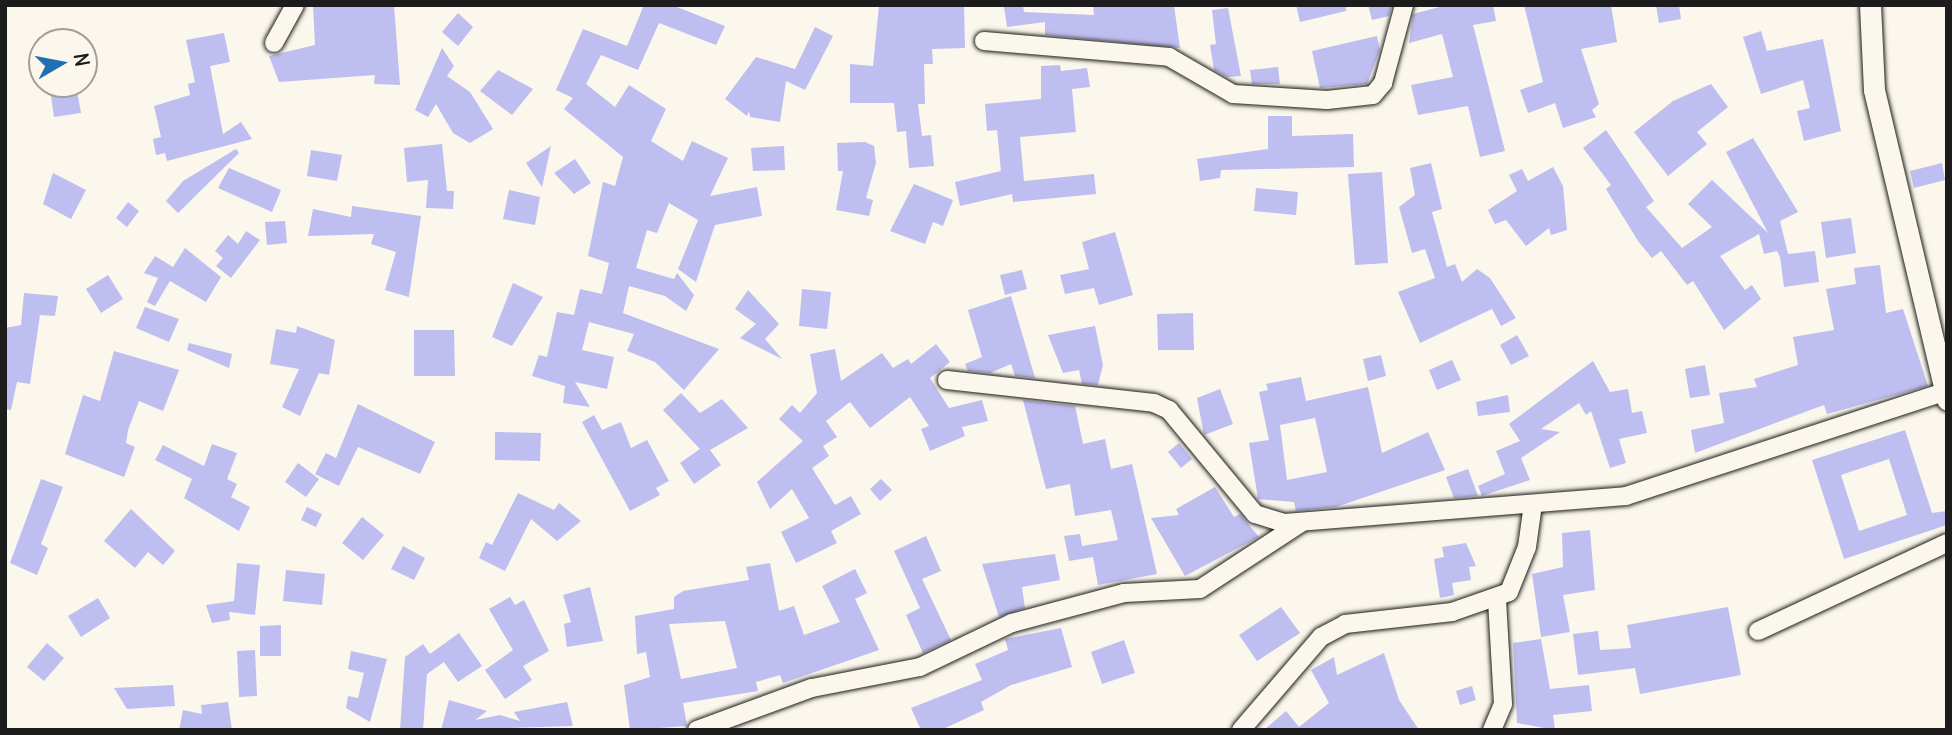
<!DOCTYPE html>
<html>
<head>
<meta charset="utf-8">
<style>
  body { margin:0 }
  #map { position:relative; width:1952px; height:735px; overflow:hidden; background:#fbf7ec; font-family:Delius,sans-serif }
  div>[style] { position:absolute }
  [style*='--x'] { left:calc(var(--x)*1px); top:calc(var(--y)*1px); width:calc(var(--w)*1px); rotate:calc(var(--a)*1deg) }
  .building>* { inset:0; background:#bebef0 }
  .roads { filter:drop-shadow(0 0 2px #1c1c1c) drop-shadow(0 0 2px #1c1c1c) }
  .minor>* { height:18px; margin:-9px; padding:0 9px; transform-origin:9px; border-radius:9px; background:#fbf7ec }
  .tertiary>* { height:21px; margin:-10.5px; padding:0 10.5px; transform-origin:10.5px; border-radius:10.5px; background:#fbf7ec }
  span { translate:-50% -50%; white-space:nowrap; text-align:center; line-height:1.15; -webkit-text-stroke:6px #fbf7ec; paint-order:stroke }
  .frame { position:absolute; inset:0; border:7px solid #1c1c1c; pointer-events:none }
  .north { position:absolute; left:28px; top:28px; width:70px; height:70px; box-sizing:border-box; background:#fbf7ec; border:2px solid #a29f99; border-radius:50%; rotate:80deg; font-size:19px; font-weight:700; line-height:28px; text-align:center; color:#1c1c1c }
  .north::after { content:''; display:block; margin:auto; width:24px; height:32px; background:#1f6fb2; clip-path:polygon(50% 0,100% 100%,50% 72%,0 100%) }
</style>
</head>
<body>
<div id="map">
  <div class="building">
    <div style="clip-path:polygon(313px 5px,394px 5px,400px 85px,374px 84px,375px 75px,279px 82px,269px 56px,315px 45px)"></div>
    <div style="clip-path:polygon(644px 5px,672px 5px,725px 26px,716px 45px,659px 23px,638px 70px,601px 55px,586px 84px,615px 107px,629px 85px,666px 109px,651px 141px,683px 161px,692px 141px,728px 158px,710px 196px,757px 187px,762px 216px,715px 225px,696px 282px,678px 269px,698px 220px,669px 203px,657px 233px,647px 230px,636px 268px,674px 279px,677px 273px,694px 295px,686px 311px,665px 296px,629px 286px,623px 313px,719px 349px,684px 390px,655px 362px,627px 351px,634px 334px,589px 322px,582px 350px,614px 357px,607px 389px,575px 382px,590px 407px,563px 403px,565px 386px,532px 376px,539px 355px,547px 357px,557px 312px,574px 315px,580px 289px,602px 294px,609px 263px,588px 256px,603px 182px,615px 186px,623px 157px,564px 109px,573px 98px,556px 90px,583px 29px,627px 46px)"></div>
    <div style="clip-path:polygon(879px 5px,964px 5px,965px 48px,932px 49px,933px 64px,924px 64px,925px 104px,918px 104px,922px 136px,931px 135px,934px 166px,909px 168px,906px 131px,897px 132px,894px 103px,850px 103px,850px 64px,873px 66px)"></div>
    <div style="clip-path:polygon(1023px 5px,1024px 12px,1094px 15px,1093px 5px,1174px 5px,1180px 48px,1045px 35px,1045px 22px,1007px 27px,1004px 7px)"></div>
    <div style="clip-path:polygon(1296px 5px,1346px 5px,1346px 11px,1300px 22px)"></div>
    <div style="clip-path:polygon(1368px 5px,1392px 5px,1389px 16px,1372px 20px)"></div>
    <div style="clip-path:polygon(1447px 5px,1493px 5px,1496px 21px,1473px 25px,1505px 151px,1480px 157px,1468px 106px,1418px 115px,1411px 85px,1453px 77px,1442px 34px,1409px 43px,1413px 14px)"></div>
    <div style="clip-path:polygon(1524px 5px,1611px 5px,1617px 42px,1581px 49px,1599px 104px,1592px 110px,1596px 117px,1563px 128px,1555px 103px,1528px 113px,1520px 90px,1543px 82px)"></div>
    <div style="clip-path:polygon(1656px 5px,1679px 5px,1681px 19px,1659px 23px)"></div>
    <div style="clip-path:polygon(1228px 8px,1241px 76px,1227px 77px,1214px 70px,1210px 45px,1216px 44px,1212px 10px)"></div>
    <div style="clip-path:polygon(458px 13px,473px 27px,458px 46px,442px 32px)"></div>
    <div style="clip-path:polygon(815px 27px,833px 36px,805px 90px,786px 81px,780px 122px,750px 117px,749px 111px,747px 116px,725px 99px,756px 57px,795px 69px)"></div>
    <div style="clip-path:polygon(1761px 31px,1767px 51px,1823px 39px,1841px 131px,1804px 141px,1797px 111px,1810px 108px,1803px 80px,1761px 94px,1743px 37px)"></div>
    <div style="clip-path:polygon(224px 33px,230px 62px,210px 66px,223px 134px,241px 122px,252px 139px,167px 161px,165px 153px,156px 155px,153px 139px,161px 137px,154px 106px,190px 95px,188px 84px,195px 82px,186px 40px)"></div>
    <div style="clip-path:polygon(1377px 36px,1380px 50px,1367px 84px,1320px 88px,1312px 51px)"></div>
    <div style="clip-path:polygon(442px 48px,454px 66px,447px 76px,470px 92px,493px 129px,470px 143px,453px 133px,436px 104px,428px 117px,415px 110px)"></div>
    <div style="clip-path:polygon(1060px 65px,1061px 71px,1087px 68px,1090px 87px,1072px 89px,1076px 132px,1020px 137px,1024px 181px,1094px 174px,1096px 194px,1013px 202px,1012px 194px,960px 206px,955px 182px,1001px 171px,997px 130px,987px 131px,985px 104px,1041px 99px,1041px 66px)"></div>
    <div style="clip-path:polygon(1278px 67px,1280px 84px,1252px 84px,1250px 70px)"></div>
    <div style="clip-path:polygon(498px 70px,533px 89px,512px 115px,480px 91px)"></div>
    <div style="clip-path:polygon(1711px 84px,1728px 107px,1697px 132px,1707px 144px,1668px 176px,1634px 132px,1673px 101px)"></div>
    <div style="clip-path:polygon(76px 85px,81px 113px,54px 117px,50px 89px)"></div>
    <div style="clip-path:polygon(1268px 116px,1292px 116px,1292px 136px,1353px 134px,1354px 167px,1221px 170px,1220px 178px,1200px 181px,1197px 159px,1268px 149px)"></div>
    <div style="clip-path:polygon(1606px 130px,1654px 201px,1646px 207px,1682px 248px,1712px 227px,1688px 204px,1712px 180px,1768px 233px,1726px 152px,1753px 138px,1798px 212px,1780px 221px,1788px 254px,1815px 251px,1819px 282px,1784px 287px,1780px 257px,1777px 251px,1764px 254px,1759px 234px,1720px 256px,1745px 290px,1752px 285px,1761px 299px,1724px 330px,1693px 281px,1687px 285px,1661px 251px,1652px 258px,1638px 241px,1606px 189px,1611px 185px,1583px 148px)"></div>
    <div style="clip-path:polygon(865px 142px,874px 146px,876px 163px,866px 198px,873px 200px,869px 216px,836px 210px,843px 171px,838px 171px,837px 143px)"></div>
    <div style="clip-path:polygon(442px 144px,447px 191px,454px 191px,453px 209px,426px 208px,428px 180px,407px 182px,404px 148px)"></div>
    <div style="clip-path:polygon(551px 146px,542px 187px,526px 163px)"></div>
    <div style="clip-path:polygon(784px 146px,785px 170px,753px 171px,751px 148px)"></div>
    <div style="clip-path:polygon(236px 149px,239px 153px,178px 213px,166px 201px,183px 181px)"></div>
    <div style="clip-path:polygon(311px 150px,342px 155px,337px 181px,307px 176px)"></div>
    <div style="clip-path:polygon(575px 159px,591px 183px,574px 194px,554px 173px)"></div>
    <div style="clip-path:polygon(1431px 163px,1442px 209px,1432px 212px,1447px 267px,1455px 264px,1462px 282px,1477px 269px,1490px 278px,1516px 318px,1501px 326px,1492px 309px,1420px 343px,1398px 292px,1435px 278px,1425px 249px,1412px 253px,1399px 207px,1415px 195px,1410px 168px)"></div>
    <div style="clip-path:polygon(1942px 163px,1945px 180px,1914px 188px,1910px 171px)"></div>
    <div style="clip-path:polygon(1553px 167px,1563px 186px,1567px 230px,1551px 235px,1549px 228px,1526px 246px,1506px 220px,1495px 224px,1488px 210px,1517px 191px,1509px 175px,1522px 169px,1528px 181px)"></div>
    <div style="clip-path:polygon(229px 168px,281px 190px,272px 212px,218px 188px)"></div>
    <div style="clip-path:polygon(1382px 172px,1388px 263px,1355px 265px,1348px 174px)"></div>
    <div style="clip-path:polygon(53px 173px,86px 190px,71px 219px,43px 204px)"></div>
    <div style="clip-path:polygon(914px 184px,953px 200px,943px 226px,933px 222px,925px 244px,890px 231px)"></div>
    <div style="clip-path:polygon(1256px 188px,1298px 192px,1296px 215px,1254px 211px)"></div>
    <div style="clip-path:polygon(509px 190px,540px 197px,535px 225px,503px 219px)"></div>
    <div style="clip-path:polygon(128px 202px,139px 211px,127px 227px,116px 218px)"></div>
    <div style="clip-path:polygon(352px 206px,421px 216px,409px 297px,385px 290px,396px 252px,371px 244px,374px 234px,308px 236px,313px 209px,351px 217px)"></div>
    <div style="clip-path:polygon(1851px 218px,1856px 253px,1826px 258px,1821px 222px)"></div>
    <div style="clip-path:polygon(285px 221px,287px 243px,267px 245px,265px 222px)"></div>
    <div style="clip-path:polygon(246px 231px,260px 240px,231px 278px,216px 266px,223px 258px,215px 251px,228px 235px,238px 244px)"></div>
    <div style="clip-path:polygon(1115px 232px,1133px 295px,1099px 305px,1094px 288px,1065px 294px,1060px 275px,1089px 269px,1082px 242px)"></div>
    <div style="clip-path:polygon(185px 248px,221px 277px,206px 302px,170px 281px,155px 306px,147px 302px,158px 278px,144px 273px,155px 256px,173px 267px)"></div>
    <div style="clip-path:polygon(1880px 265px,1886px 313px,1903px 309px,1928px 386px,1827px 414px,1824px 405px,1695px 453px,1691px 430px,1724px 423px,1719px 393px,1757px 387px,1754px 379px,1798px 365px,1793px 337px,1834px 330px,1826px 289px,1856px 284px,1854px 268px)"></div>
    <div style="clip-path:polygon(1022px 270px,1027px 289px,1005px 295px,1000px 275px)"></div>
    <div style="clip-path:polygon(108px 275px,123px 299px,101px 313px,86px 289px)"></div>
    <div style="clip-path:polygon(513px 283px,543px 297px,512px 346px,492px 337px)"></div>
    <div style="clip-path:polygon(802px 289px,831px 292px,827px 329px,799px 326px)"></div>
    <div style="clip-path:polygon(748px 290px,779px 324px,765px 339px,782px 359px,740px 338px,756px 324px,735px 309px)"></div>
    <div style="clip-path:polygon(24px 293px,58px 296px,55px 316px,40px 315px,30px 384px,17px 382px,11px 410px,5px 409px,5px 328px,21px 325px)"></div>
    <div style="clip-path:polygon(1011px 296px,1035px 378px,1015px 376px,1011px 364px,990px 373px,968px 371px,965px 364px,982px 357px,968px 310px)"></div>
    <div style="clip-path:polygon(145px 307px,179px 319px,169px 342px,136px 328px)"></div>
    <div style="clip-path:polygon(1193px 313px,1194px 350px,1158px 350px,1157px 314px)"></div>
    <div style="clip-path:polygon(297px 326px,335px 340px,329px 375px,319px 373px,300px 416px,282px 407px,299px 369px,270px 364px,276px 329px,296px 333px)"></div>
    <div style="clip-path:polygon(1095px 326px,1103px 365px,1098px 385px,1082px 384px,1079px 370px,1063px 373px,1048px 335px)"></div>
    <div style="clip-path:polygon(414px 330px,454px 330px,455px 376px,414px 376px)"></div>
    <div style="clip-path:polygon(1517px 335px,1529px 356px,1511px 365px,1500px 345px)"></div>
    <div style="clip-path:polygon(189px 343px,232px 354px,229px 368px,187px 350px)"></div>
    <div style="clip-path:polygon(936px 344px,950px 362px,930px 378px,949px 408px,982px 400px,988px 421px,962px 427px,965px 436px,930px 451px,921px 429px,929px 426px,910px 397px,870px 428px,850px 402px,826px 421px,837px 437px,823px 446px,829px 456px,812px 468px,835px 505px,851px 496px,861px 514px,831px 531px,837px 543px,796px 563px,781px 532px,809px 518px,792px 489px,770px 509px,757px 482px,803px 441px,779px 419px,792px 405px,800px 413px,817px 393px,810px 354px,835px 349px,841px 381px,882px 353px,893px 368px,908px 359px,911px 364px)"></div>
    <div style="clip-path:polygon(114px 351px,179px 370px,163px 411px,139px 401px,128px 430px,126px 443px,135px 447px,124px 477px,65px 454px,83px 395px,100px 401px)"></div>
    <div style="clip-path:polygon(1381px 355px,1386px 376px,1368px 381px,1363px 359px)"></div>
    <div style="clip-path:polygon(1452px 360px,1461px 380px,1437px 390px,1429px 370px)"></div>
    <div style="clip-path:polygon(1593px 361px,1610px 392px,1628px 389px,1632px 413px,1642px 411px,1647px 433px,1619px 439px,1626px 463px,1610px 468px,1591px 411px,1586px 415px,1579px 403px,1541px 429px,1560px 432px,1521px 458px,1530px 480px,1482px 496px,1478px 486px,1505px 474px,1496px 451px,1520px 441px,1509px 424px)"></div>
    <div style="clip-path:polygon(1705px 365px,1710px 395px,1690px 398px,1685px 369px)"></div>
    <div style="clip-path:polygon(evenodd,1301px 377px,1306px 401px,1368px 387px,1382px 453px,1428px 432px,1445px 470px,1336px 507px,1296px 511px,1294px 502px,1258px 499px,1249px 443px,1269px 440px,1259px 392px,1268px 390px,1266px 384px,1301px 377px,1315px 418px,1327px 472px,1287px 480px,1280px 425px,1315px 418px)"></div>
    <div style="clip-path:polygon(1220px 389px,1233px 424px,1204px 435px,1197px 398px)"></div>
    <div style="clip-path:polygon(681px 393px,700px 413px,722px 399px,748px 428px,710px 450px,721px 465px,694px 484px,680px 463px,700px 449px,663px 410px)"></div>
    <div style="clip-path:polygon(1508px 395px,1510px 412px,1478px 416px,1476px 402px)"></div>
    <div style="clip-path:polygon(1023px 400px,1075px 406px,1083px 444px,1105px 439px,1111px 469px,1132px 464px,1157px 574px,1098px 585px,1093px 557px,1069px 561px,1064px 536px,1080px 534px,1082px 546px,1118px 540px,1111px 510px,1075px 516px,1070px 484px,1046px 489px)"></div>
    <div style="clip-path:polygon(358px 404px,435px 442px,420px 474px,358px 447px,339px 486px,315px 474px,326px 453px,336px 458px)"></div>
    <div style="clip-path:polygon(594px 415px,602px 430px,621px 422px,631px 448px,647px 440px,669px 481px,656px 488px,660px 495px,630px 511px,582px 422px)"></div>
    <div style="clip-path:polygon(evenodd,1905px 430px,1932px 513px,1947px 511px,1947px 525px,1844px 559px,1812px 460px,1905px 430px,1889px 459px,1907px 515px,1859px 531px,1841px 475px,1889px 459px)"></div>
    <div style="clip-path:polygon(495px 432px,541px 433px,540px 461px,495px 460px)"></div>
    <div style="clip-path:polygon(1179px 443px,1192px 459px,1181px 468px,1168px 452px)"></div>
    <div style="clip-path:polygon(212px 444px,237px 453px,227px 479px,237px 484px,231px 497px,250px 507px,239px 531px,184px 498px,192px 479px,155px 460px,163px 445px,204px 466px)"></div>
    <div style="clip-path:polygon(298px 463px,319px 479px,306px 497px,285px 482px)"></div>
    <div style="clip-path:polygon(1468px 469px,1478px 496px,1454px 498px,1446px 477px)"></div>
    <div style="clip-path:polygon(41px 479px,63px 487px,41px 544px,48px 548px,37px 575px,10px 563px)"></div>
    <div style="clip-path:polygon(881px 479px,892px 490px,880px 501px,870px 489px)"></div>
    <div style="clip-path:polygon(1215px 487px,1234px 517px,1240px 514px,1259px 537px,1185px 576px,1151px 518px,1179px 515px,1176px 509px)"></div>
    <div style="clip-path:polygon(518px 493px,554px 510px,559px 503px,581px 521px,557px 541px,531px 519px,505px 571px,479px 558px,486px 542px,492px 545px)"></div>
    <div style="clip-path:polygon(307px 507px,322px 514px,316px 527px,301px 520px)"></div>
    <div style="clip-path:polygon(131px 509px,175px 551px,163px 565px,148px 552px,135px 568px,104px 541px)"></div>
    <div style="clip-path:polygon(362px 517px,384px 535px,363px 560px,342px 543px)"></div>
    <div style="clip-path:polygon(1590px 530px,1595px 590px,1563px 595px,1570px 632px,1541px 637px,1532px 574px,1563px 567px,1562px 533px)"></div>
    <div style="clip-path:polygon(926px 536px,941px 571px,922px 579px,951px 640px,923px 653px,906px 615px,920px 608px,894px 551px)"></div>
    <div style="clip-path:polygon(1466px 543px,1476px 566px,1469px 567px,1471px 580px,1452px 583px,1454px 595px,1440px 598px,1434px 559px,1444px 557px,1442px 547px)"></div>
    <div style="clip-path:polygon(403px 546px,425px 558px,414px 580px,391px 569px)"></div>
    <div style="clip-path:polygon(1055px 554px,1060px 580px,1022px 587px,1025px 608px,999px 617px,982px 564px)"></div>
    <div style="clip-path:polygon(237px 563px,260px 565px,255px 615px,229px 612px,230px 620px,212px 623px,206px 605px,234px 601px)"></div>
    <div style="clip-path:polygon(evenodd,770px 563px,779px 611px,794px 606px,804px 635px,840px 622px,822px 586px,855px 569px,867px 593px,855px 599px,879px 650px,783px 683px,780px 675px,756px 682px,758px 691px,683px 703px,687px 726px,630px 730px,624px 685px,650px 677px,646px 652px,637px 654px,635px 616px,674px 609px,674px 597px,683px 591px,749px 580px,746px 567px,770px 563px,725px 621px,737px 668px,681px 679px,669px 624px,725px 621px)"></div>
    <div style="clip-path:polygon(286px 570px,325px 574px,322px 605px,283px 601px)"></div>
    <div style="clip-path:polygon(590px 587px,603px 641px,567px 647px,564px 624px,571px 622px,563px 595px)"></div>
    <div style="clip-path:polygon(510px 597px,515px 605px,524px 600px,549px 651px,523px 666px,532px 680px,505px 699px,485px 670px,513px 650px,489px 609px)"></div>
    <div style="clip-path:polygon(98px 598px,110px 618px,81px 637px,68px 616px)"></div>
    <div style="clip-path:polygon(1281px 607px,1300px 633px,1257px 661px,1239px 635px)"></div>
    <div style="clip-path:polygon(1728px 607px,1741px 675px,1640px 694px,1635px 668px,1578px 675px,1573px 634px,1598px 631px,1600px 650px,1631px 648px,1627px 625px)"></div>
    <div style="clip-path:polygon(281px 625px,281px 656px,260px 656px,260px 626px)"></div>
    <div style="clip-path:polygon(1061px 628px,1072px 667px,1011px 685px,981px 702px,984px 710px,941px 730px,921px 730px,911px 708px,982px 680px,975px 664px,1008px 650px,1005px 639px)"></div>
    <div style="clip-path:polygon(459px 633px,482px 666px,458px 682px,444px 662px,427px 674px,423px 730px,400px 730px,405px 657px,423px 644px,430px 654px)"></div>
    <div style="clip-path:polygon(1541px 639px,1550px 689px,1589px 685px,1592px 711px,1553px 715px,1555px 730px,1517px 723px,1513px 643px)"></div>
    <div style="clip-path:polygon(1124px 640px,1135px 673px,1102px 684px,1091px 652px)"></div>
    <div style="clip-path:polygon(47px 643px,64px 658px,44px 681px,27px 667px)"></div>
    <div style="clip-path:polygon(255px 650px,257px 696px,239px 697px,237px 651px)"></div>
    <div style="clip-path:polygon(351px 651px,387px 659px,370px 722px,346px 708px,348px 696px,358px 698px,364px 673px,348px 669px)"></div>
    <div style="clip-path:polygon(1384px 653px,1399px 700px,1419px 730px,1264px 730px,1286px 711px,1299px 727px,1329px 703px,1311px 670px,1334px 657px,1337px 675px)"></div>
    <div style="clip-path:polygon(173px 685px,175px 706px,127px 709px,114px 688px)"></div>
    <div style="clip-path:polygon(1472px 686px,1476px 700px,1460px 705px,1456px 691px)"></div>
    <div style="clip-path:polygon(449px 700px,487px 711px,475px 720px,500px 715px,520px 721px,514px 712px,567px 702px,573px 726px,441px 730px)"></div>
    <div style="clip-path:polygon(228px 702px,232px 730px,179px 730px,183px 710px,202px 714px,201px 705px)"></div>
  </div>
  <div class="roads">
    <div class="minor">
      <div style="--x:984;--y:41;--w:186;--a:4.9"></div>
      <div style="--x:1169;--y:57;--w:74;--a:30"></div>
      <div style="--x:1233;--y:94;--w:94;--a:3.7"></div>
      <div style="--x:1327;--y:100;--w:46;--a:-6.2"></div>
      <div style="--x:1373;--y:95;--w:16;--a:-50"></div>
      <div style="--x:1383;--y:83;--w:81;--a:-74.9"></div>
      <div style="--x:274;--y:43;--w:43;--a:-61.1"></div>
      <div style="--x:947;--y:380;--w:208;--a:6.3"></div>
      <div style="--x:1154;--y:403;--w:17;--a:25"></div>
      <div style="--x:1169;--y:410;--w:135;--a:50.4"></div>
      <div style="--x:1255;--y:514;--w:30;--a:17"></div>
      <div style="--x:1284;--y:523;--w:343;--a:-4.5"></div>
      <div style="--x:1626;--y:496;--w:336;--a:-18.1"></div>
      <div style="--x:1758;--y:631;--w:208;--a:-25"></div>
      <div style="--x:697;--y:730;--w:122;--a:-20.1"></div>
      <div style="--x:812;--y:688;--w:110;--a:-11"></div>
      <div style="--x:920;--y:667;--w:102;--a:-25.6"></div>
      <div style="--x:1012;--y:623;--w:116;--a:-15"></div>
      <div style="--x:1124;--y:593;--w:76;--a:-3"></div>
      <div style="--x:1200;--y:589;--w:121;--a:-33.2"></div>
      <div style="--x:1241;--y:730;--w:123;--a:-49.3"></div>
      <div style="--x:1321;--y:637;--w:27;--a:-28"></div>
      <div style="--x:1345;--y:624;--w:108;--a:-6.4"></div>
      <div style="--x:1452;--y:612;--w:60;--a:-19.3"></div>
      <div style="--x:1509;--y:592;--w:48;--a:-68.2"></div>
      <div style="--x:1527;--y:547;--w:43;--a:-82.1"></div>
      <div style="--x:1492;--y:730;--w:28;--a:-67"></div>
      <div style="--x:1503;--y:704;--w:103;--a:-93.3"></div>
    </div>
    <div class="tertiary">
      <div style="--x:1870;--y:5;--w:85;--a:87.3"></div>
      <div style="--x:1874;--y:90;--w:318;--a:76.7"></div>
    </div>
  </div>
  <div class="frame"></div>
  <div class="north">N</div>
</div>
</body>
</html>
